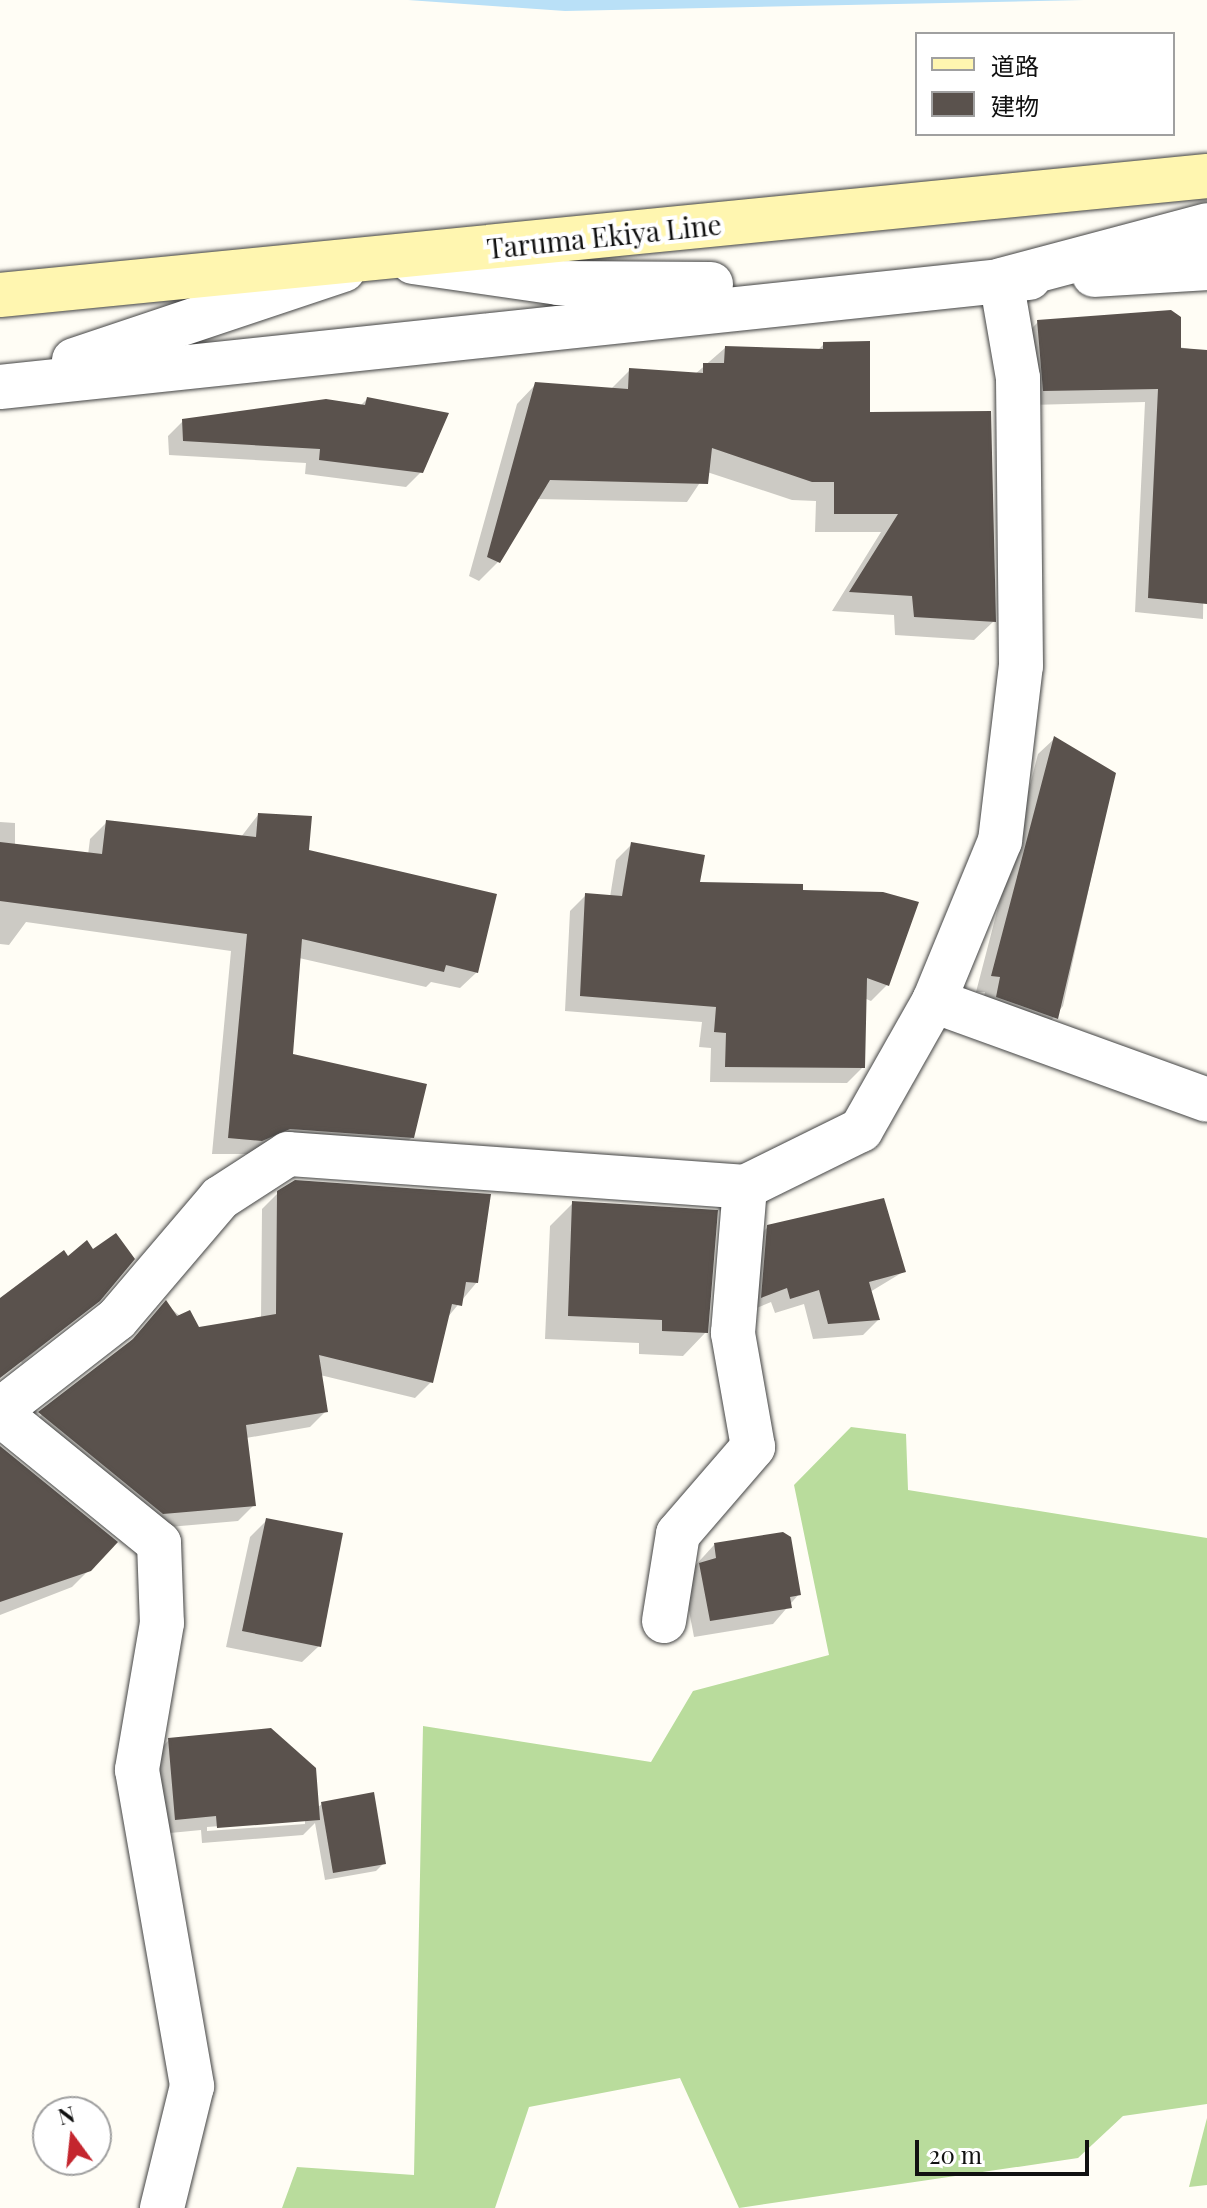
<!DOCTYPE html>
<html>
<head>
<meta charset="utf-8">
<style>
  body { margin:0 }
  #map { position:relative; width:1207px; height:2208px; overflow:hidden; background:#fffdf5; font-family:"Playfair Display","Noto Sans JP",serif }
  div>[style] { position:absolute }
  [style*='--x'] { left:calc(var(--x)*1px); top:calc(var(--y)*1px); width:calc(var(--w)*1px); rotate:calc(var(--a)*1deg) }
  .forest>* { inset:0; background:#b9dc9c }
  .water>* { inset:0; background:#b9e0f7 }
  .shadow>* { inset:0; background:#0003 }
  .building>* { inset:0; background:#5a524d }
  .roads { filter:drop-shadow(0 0 2px #444) drop-shadow(0 0 2px #444) }
  .minor>* { height:44px; margin:-22px; padding:0 22px; transform-origin:22px; border-radius:22px; background:#fff }
  .secondary>* { height:44px; margin:-22px; padding:0 22px; transform-origin:22px; border-radius:22px; background:#fff6b0 }
  span { translate:-50% -50%; white-space:nowrap; text-align:center; line-height:1.15; -webkit-text-stroke:8px #fff; paint-order:stroke }
  .street-label { font-size:28px; color:#111 }
  .legend { position:absolute; left:915px; top:32px; width:260px; height:104px; box-sizing:border-box; background:#fff; border:2px solid #a0a0a0; margin:0; padding:10px 14px; list-style:none; font-size:24px; color:#111 }
  .legend li { display:flex; align-items:center; gap:16px; height:40px }
  .legend b { width:40px; border:2px solid #a0a0a0 }
  .north { position:absolute; left:32px; top:2096px; width:80px; height:80px; box-sizing:border-box; background:#fff; border:2px solid #a0a0a0; border-radius:50%; rotate:345deg; font-size:22px; font-weight:700; line-height:32px; text-align:center; color:#111 }
  .north::after { content:''; display:block; margin:auto; width:28px; height:36px; background:#c4262e; clip-path:polygon(50% 0,100% 100%,50% 72%,0 100%) }
  .scale { position:absolute; left:915px; top:2140px; width:174px; height:36px; box-sizing:border-box; border:4px solid #111; border-top:0; padding-left:10px; font-size:24px; line-height:28px; white-space:nowrap; color:#111; -webkit-text-stroke:6px #fff; paint-order:stroke }
</style>
</head>
<body>
<div id="map">
  <div class="forest">
    <div style="clip-path:polygon(851px 1427px,906px 1434px,908px 1490px,1207px 1538px,1207px 2104px,1123px 2116px,1078px 2158px,739px 2208px,680px 2078px,529px 2107px,495px 2208px,282px 2208px,297px 2167px,414px 2175px,423px 1726px,651px 1762px,693px 1691px,829px 1655px,794px 1485px)"></div>
    <div style="clip-path:polygon(1207px 2118px,1207px 2185px,1189px 2187px)"></div>
  </div>
  <div class="water">
    <div style="clip-path:polygon(408px 0,1084px 0,565px 11px)"></div>
  </div>
  <div class="shadow">
    <div style="clip-path:polygon(1038px 322px,1207px 352px,1203px 619px,1135px 612px,1145px 402px,1030px 405px,1024px 336px)"></div>
    <div style="clip-path:polygon(824px 344px,994px 621px,974px 640px,895px 635px,894px 615px,832px 611px,881px 532px,815px 532px,816px 501px,792px 500px,707px 472px,687px 502px,536px 499px,499px 561px,479px 581px,469px 576px,517px 404px,536px 384px,610px 390px,630px 370px,694px 375px,725px 348px,817px 351px)"></div>
    <div style="clip-path:polygon(367px 399px,421px 472px,406px 487px,305px 474px,306px 463px,169px 455px,168px 436px,183px 421px,360px 406px)"></div>
    <div style="clip-path:polygon(1054px 739px,1114px 774px,1063px 1006px,1040px 1034px,981px 1013px,985px 992px,976px 992px,1038px 754px)"></div>
    <div style="clip-path:polygon(258px 815px,477px 972px,460px 988px,431px 982px,426px 987px,299px 958px,291px 1056px,412px 1137px,396px 1154px,212px 1154px,231px 951px,26px 922px,9px 945px,0 944px,0 822px,15px 823px,15px 846px,88px 855px,90px 839px,107px 822px,241px 837px)"></div>
    <div style="clip-path:polygon(631px 845px,698px 884px,801px 892px,887px 985px,871px 1001px,864px 998px,863px 1067px,847px 1083px,710px 1082px,711px 1048px,699px 1047px,702px 1022px,565px 1011px,570px 911px,586px 895px,610px 897px,616px 860px)"></div>
    <div style="clip-path:polygon(279px 1192px,477px 1282px,447px 1318px,431px 1382px,415px 1398px,320px 1375px,326px 1411px,310px 1427px,246px 1438px,254px 1505px,238px 1521px,146px 1529px,32px 1423px,127px 1345px,165px 1304px,198px 1330px,261px 1318px,262px 1209px)"></div>
    <div style="clip-path:polygon(573px 1203px,706px 1332px,683px 1356px,639px 1354px,639px 1343px,545px 1339px,550px 1226px)"></div>
    <div style="clip-path:polygon(768px 1227px,903px 1272px,870px 1292px,878px 1320px,863px 1335px,813px 1339px,804px 1304px,775px 1313px,771px 1302px,747px 1312px,752px 1242px)"></div>
    <div style="clip-path:polygon(98px 1299px,22px 1363px,0 1329px,0 1302px)"></div>
    <div style="clip-path:polygon(0 1460px,89px 1570px,72px 1587px,0 1615px)"></div>
    <div style="clip-path:polygon(267px 1520px,319px 1646px,302px 1662px,226px 1647px,250px 1537px)"></div>
    <div style="clip-path:polygon(714px 1545px,799px 1594px,773px 1624px,694px 1637px,683px 1579px)"></div>
    <div style="clip-path:polygon(evenodd,169px 1740px,317px 1808px,322px 1804px,384px 1863px,376px 1871px,325px 1880px,315px 1823px,303px 1835px,202px 1843px,201px 1830px,160px 1834px,153px 1756px,169px 1740px,305px 1820px,305px 1824px,207px 1831px,207px 1827px,305px 1820px)"></div>
  </div>
  <div class="building">
    <div style="clip-path:polygon(1171px 310px,1181px 317px,1181px 348px,1207px 350px,1207px 604px,1148px 598px,1158px 389px,1043px 391px,1037px 320px)"></div>
    <div style="clip-path:polygon(870px 341px,870px 412px,991px 411px,996px 622px,914px 617px,912px 596px,849px 592px,898px 514px,834px 514px,834px 482px,812px 482px,712px 448px,708px 484px,550px 480px,500px 563px,487px 557px,535px 382px,628px 389px,629px 368px,703px 373px,703px 363px,724px 363px,725px 346px,823px 349px,823px 342px)"></div>
    <div style="clip-path:polygon(367px 397px,449px 413px,423px 473px,319px 460px,320px 449px,183px 441px,182px 419px,326px 399px,365px 405px)"></div>
    <div style="clip-path:polygon(1054px 736px,1116px 773px,1058px 1019px,996px 997px,1000px 977px,991px 976px)"></div>
    <div style="clip-path:polygon(258px 813px,312px 816px,309px 850px,497px 894px,478px 973px,446px 965px,444px 972px,302px 939px,293px 1054px,427px 1084px,414px 1138px,290px 1129px,262px 1141px,228px 1138px,247px 934px,0 901px,0 842px,102px 854px,106px 820px,256px 837px)"></div>
    <div style="clip-path:polygon(631px 842px,705px 855px,700px 882px,803px 884px,803px 890px,883px 892px,919px 902px,889px 986px,867px 978px,865px 1068px,725px 1067px,726px 1033px,714px 1032px,716px 1007px,580px 996px,585px 893px,622px 896px)"></div>
    <div style="clip-path:polygon(295px 1180px,491px 1194px,478px 1283px,466px 1282px,462px 1306px,452px 1304px,433px 1383px,319px 1355px,328px 1412px,246px 1425px,256px 1506px,163px 1514px,38px 1412px,133px 1339px,166px 1300px,177px 1316px,190px 1310px,199px 1327px,276px 1314px,277px 1191px)"></div>
    <div style="clip-path:polygon(884px 1198px,906px 1272px,869px 1282px,880px 1320px,828px 1324px,819px 1290px,790px 1299px,787px 1288px,761px 1298px,767px 1225px)"></div>
    <div style="clip-path:polygon(572px 1201px,718px 1210px,708px 1333px,662px 1331px,662px 1320px,568px 1316px)"></div>
    <div style="clip-path:polygon(116px 1233px,135px 1259px,100px 1301px,0 1378px,0 1298px,64px 1250px,68px 1256px,87px 1240px,93px 1249px)"></div>
    <div style="clip-path:polygon(0 1446px,118px 1542px,91px 1571px,0 1602px)"></div>
    <div style="clip-path:polygon(266px 1518px,343px 1533px,321px 1647px,242px 1631px)"></div>
    <div style="clip-path:polygon(783px 1532px,791px 1537px,801px 1595px,790px 1597px,792px 1608px,710px 1621px,699px 1563px,716px 1558px,714px 1543px)"></div>
    <div style="clip-path:polygon(271px 1728px,316px 1768px,320px 1820px,217px 1828px,216px 1816px,175px 1820px,168px 1738px)"></div>
    <div style="clip-path:polygon(374px 1792px,386px 1864px,333px 1873px,321px 1802px)"></div>
  </div>
  <div class="roads">
    <div class="minor">
      <div style="--x:413;--y:262;--w:147;--a:8.2"></div>
      <div style="--x:558;--y:283;--w:153;--a:0.4"></div>
      <div style="--x:1094;--y:275;--w:113;--a:-3.5"></div>
      <div style="--x:74;--y:360;--w:284;--a:-18.5"></div>
      <div style="--x:0;--y:387;--w:1035;--a:-6.05"></div>
      <div style="--x:934;--y:1001;--w:290;--a:19.9"></div>
      <div style="--x:0;--y:1410;--w:148;--a:-37.9"></div>
      <div style="--x:117;--y:1319;--w:159;--a:-49.6"></div>
      <div style="--x:220;--y:1198;--w:81;--a:-32.9"></div>
      <div style="--x:288;--y:1154;--w:458;--a:4.1"></div>
      <div style="--x:745;--y:1187;--w:129;--a:-26.2"></div>
      <div style="--x:861;--y:1130;--w:148;--a:-60.5"></div>
      <div style="--x:934;--y:1001;--w:173;--a:-67.6"></div>
      <div style="--x:1000;--y:841;--w:176;--a:-83.2"></div>
      <div style="--x:1021;--y:666;--w:288;--a:-90.6"></div>
      <div style="--x:1018;--y:378;--w:99;--a:-99.8"></div>
      <div style="--x:1001;--y:280;--w:213;--a:-14.9"></div>
      <div style="--x:0;--y:1414;--w:205;--a:39.1"></div>
      <div style="--x:159;--y:1543;--w:80;--a:87.9"></div>
      <div style="--x:162;--y:1623;--w:149;--a:99.7"></div>
      <div style="--x:137;--y:1770;--w:321;--a:80.1"></div>
      <div style="--x:192;--y:2086;--w:126;--a:103.8"></div>
      <div style="--x:664;--y:1621;--w:88;--a:-80.9"></div>
      <div style="--x:678;--y:1534;--w:115;--a:-49.2"></div>
      <div style="--x:753;--y:1447;--w:116;--a:-100"></div>
      <div style="--x:733;--y:1333;--w:146;--a:-85.3"></div>
    </div>
    <div class="secondary">
      <div style="--x:0;--y:295;--w:1213;--a:-5.63"></div>
    </div>
  </div>
  <div class="street-label">
    <span style="left:604px;top:236px;rotate:-6deg">Taruma Ekiya Line</span>
  </div>
  <ul class="legend">
  <li><b style="height:10px;background:#fff6b0"></b>道路</li>
  <li><b style="height:22px;background:#5a524d"></b>建物</li>
  </ul>
  <div class="north">N</div>
  <div class="scale">20 m</div>
</div>
</body>
</html>
